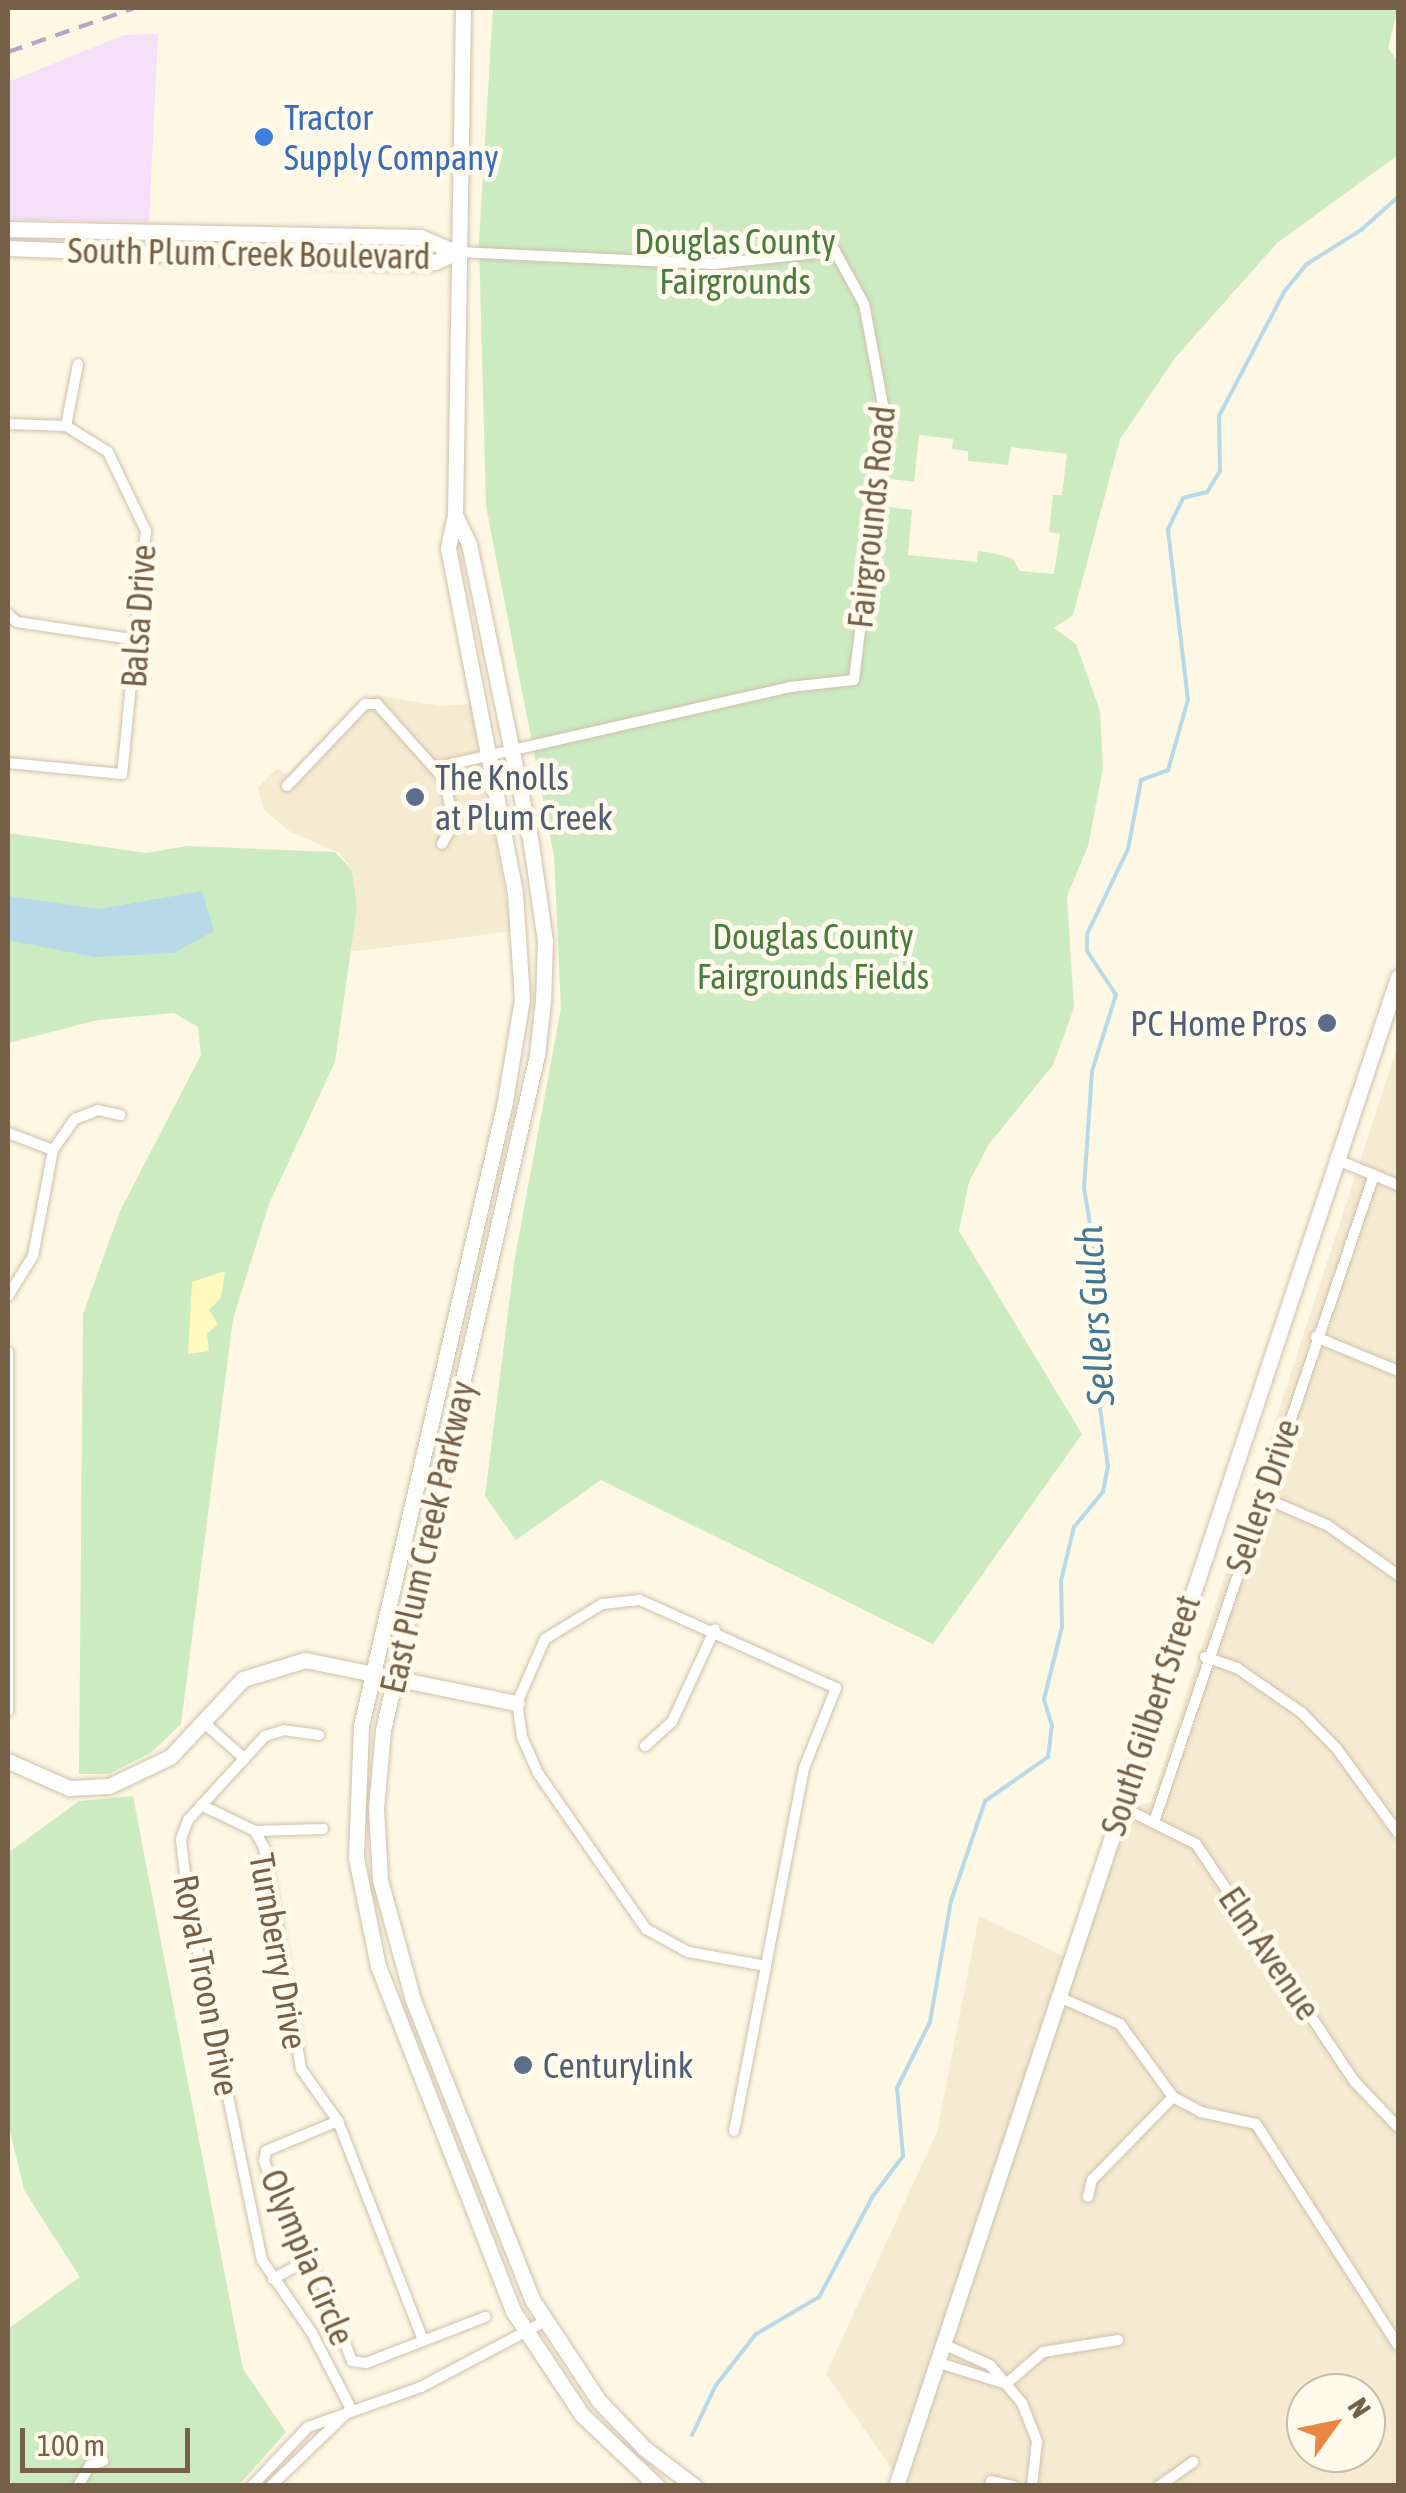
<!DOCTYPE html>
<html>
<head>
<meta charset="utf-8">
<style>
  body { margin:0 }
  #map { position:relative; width:1406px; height:2493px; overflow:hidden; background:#fdf7e4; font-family:"Asap Condensed",sans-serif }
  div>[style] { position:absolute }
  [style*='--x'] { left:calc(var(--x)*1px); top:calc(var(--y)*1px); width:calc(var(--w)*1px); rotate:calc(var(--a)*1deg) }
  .residential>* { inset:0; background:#f5ebd2 }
  .education>* { inset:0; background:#f4e1f9 }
  .green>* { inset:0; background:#ccebc2 }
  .sand>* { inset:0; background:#fefabd }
  .water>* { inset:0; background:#b7d9e8 }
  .stream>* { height:4px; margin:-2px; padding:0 2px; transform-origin:2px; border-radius:2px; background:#b7d9e8 }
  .roads { filter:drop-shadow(0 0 2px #cfc0aa) drop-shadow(0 0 2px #cfc0aa) }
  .street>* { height:10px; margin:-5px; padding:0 5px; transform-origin:5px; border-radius:5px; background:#fff }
  .secondary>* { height:15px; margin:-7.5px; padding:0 7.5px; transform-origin:7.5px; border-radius:7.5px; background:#fff }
  .rail>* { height:4px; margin-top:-2px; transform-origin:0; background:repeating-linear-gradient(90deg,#bca2c7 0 15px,transparent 0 25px) }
  .dots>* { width:28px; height:28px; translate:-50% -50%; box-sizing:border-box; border:5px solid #fffaeb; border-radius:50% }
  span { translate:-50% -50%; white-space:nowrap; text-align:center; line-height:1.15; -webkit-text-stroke:10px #fffaeb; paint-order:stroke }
  .shop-label { font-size:35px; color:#366cbe }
  .left { translate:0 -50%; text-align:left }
  .park-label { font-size:35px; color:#487d40 }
  .street-label { font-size:35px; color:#776048 }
  .service-label { font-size:35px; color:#4e5e75 }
  .right { translate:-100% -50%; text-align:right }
  .water-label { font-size:38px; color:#437893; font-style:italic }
  .frame { position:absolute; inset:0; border:10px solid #776048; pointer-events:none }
  .north { position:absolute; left:1286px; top:2373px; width:100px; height:100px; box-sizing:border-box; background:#fffaeb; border:2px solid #c9bcaa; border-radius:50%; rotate:57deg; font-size:28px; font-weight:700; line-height:40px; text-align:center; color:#776048 }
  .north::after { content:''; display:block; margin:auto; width:35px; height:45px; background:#ec8544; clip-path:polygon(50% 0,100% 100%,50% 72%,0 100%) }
  .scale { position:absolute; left:20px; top:2428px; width:170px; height:45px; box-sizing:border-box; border:5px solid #776048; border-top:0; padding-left:12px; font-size:30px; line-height:35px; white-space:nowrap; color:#776048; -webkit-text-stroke:8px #fffaeb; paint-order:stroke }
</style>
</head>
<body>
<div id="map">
  <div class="residential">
    <div style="clip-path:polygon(377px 695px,440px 706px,471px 704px,512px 931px,350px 952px,357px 907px,352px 869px,339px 853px,289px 831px,263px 809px,258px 787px,278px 768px,286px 775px,343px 718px)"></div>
    <div style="clip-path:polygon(evenodd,1398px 1045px,1398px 2485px,903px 2485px,826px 2374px,937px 2132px,979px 1916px,1074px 1961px,1126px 1809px,1151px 1802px,1398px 1045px,1306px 2393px,1366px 2393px,1366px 2453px,1306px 2453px,1306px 2393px)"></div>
  </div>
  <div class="education">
    <div style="clip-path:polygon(158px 34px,149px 222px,8px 220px,8px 82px,124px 35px)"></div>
  </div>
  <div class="green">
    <div style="clip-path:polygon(evenodd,493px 8px,1398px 8px,1388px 48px,1398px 62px,1398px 155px,1277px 243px,1175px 358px,1120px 439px,1073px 615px,1054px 628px,1076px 644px,1100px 711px,1103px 768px,1088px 846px,1067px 896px,1074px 1008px,1053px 1065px,989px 1144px,969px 1182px,959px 1231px,1082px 1434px,933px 1644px,601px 1480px,516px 1540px,485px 1496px,515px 1257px,561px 1008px,554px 856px,486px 506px,479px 241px,493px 8px,919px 435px,953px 439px,952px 449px,968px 451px,968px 461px,1008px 465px,1011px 447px,1067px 454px,1062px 495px,1053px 495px,1049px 532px,1060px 534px,1054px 574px,1020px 571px,1013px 559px,994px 553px,978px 551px,977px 562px,908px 555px,912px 510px,888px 507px,892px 479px,914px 482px,919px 435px)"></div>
    <div style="clip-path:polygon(8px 833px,146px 853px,187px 846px,335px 852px,352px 870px,357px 907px,335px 1062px,269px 1204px,233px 1319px,181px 1724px,152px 1752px,109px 1774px,79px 1774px,83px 1314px,120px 1211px,201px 1055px,198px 1027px,174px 1013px,98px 1020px,8px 1043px)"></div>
    <div style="clip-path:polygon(133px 1796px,243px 2369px,286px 2432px,239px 2485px,21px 2486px,8px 2481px,8px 2329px,80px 2277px,24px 2190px,8px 2122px,8px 1853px,79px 1801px)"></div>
  </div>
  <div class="sand">
    <div style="clip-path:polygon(225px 1271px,221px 1298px,209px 1310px,218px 1324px,207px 1334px,209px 1351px,188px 1354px,192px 1282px)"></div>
  </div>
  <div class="water">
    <div style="clip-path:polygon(202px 891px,214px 931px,174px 953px,94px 957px,8px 940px,8px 896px,99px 909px)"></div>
  </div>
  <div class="stream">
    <div style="--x:692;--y:2435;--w:55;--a:-64.4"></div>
    <div style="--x:716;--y:2385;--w:65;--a:-51.9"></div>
    <div style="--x:756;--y:2334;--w:73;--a:-30.4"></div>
    <div style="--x:819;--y:2297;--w:115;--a:-61.9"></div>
    <div style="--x:873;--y:2196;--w:50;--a:-53.1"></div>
    <div style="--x:903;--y:2156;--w:68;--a:-95"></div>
    <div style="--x:897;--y:2088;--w:74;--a:-63.4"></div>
    <div style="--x:930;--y:2022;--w:123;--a:-80.2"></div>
    <div style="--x:951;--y:1901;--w:106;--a:-71.2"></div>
    <div style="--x:985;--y:1801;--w:77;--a:-34.9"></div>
    <div style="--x:1048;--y:1757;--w:31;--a:-83"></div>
    <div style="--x:1052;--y:1726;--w:28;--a:-107"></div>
    <div style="--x:1044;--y:1699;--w:74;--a:-76"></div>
    <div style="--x:1062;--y:1627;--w:46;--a:-91.2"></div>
    <div style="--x:1061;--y:1581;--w:56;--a:-76.5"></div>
    <div style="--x:1074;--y:1527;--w:45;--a:-50.4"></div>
    <div style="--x:1103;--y:1492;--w:25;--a:-79"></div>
    <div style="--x:1108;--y:1467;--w:120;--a:-97.7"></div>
    <div style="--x:1092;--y:1348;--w:106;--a:-89.5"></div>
    <div style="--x:1093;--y:1242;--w:55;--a:-99.5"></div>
    <div style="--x:1084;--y:1188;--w:117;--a:-86.1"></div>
    <div style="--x:1092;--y:1071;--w:80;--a:-72.5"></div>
    <div style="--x:1116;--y:995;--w:53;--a:-123.4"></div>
    <div style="--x:1087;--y:951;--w:17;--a:-90"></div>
    <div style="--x:1087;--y:934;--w:94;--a:-64.2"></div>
    <div style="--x:1128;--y:849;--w:70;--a:-79.3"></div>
    <div style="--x:1141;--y:780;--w:29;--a:-20"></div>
    <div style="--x:1168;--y:770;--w:73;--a:-74.1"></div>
    <div style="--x:1188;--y:700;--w:172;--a:-96.7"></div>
    <div style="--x:1168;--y:529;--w:34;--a:-64"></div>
    <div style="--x:1183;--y:498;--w:25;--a:-14"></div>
    <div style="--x:1207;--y:492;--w:25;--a:-58"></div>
    <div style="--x:1220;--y:471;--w:55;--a:-91"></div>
    <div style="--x:1219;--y:416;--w:140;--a:-62.3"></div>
    <div style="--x:1284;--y:292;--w:36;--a:-51"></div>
    <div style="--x:1307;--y:264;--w:64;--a:-32.2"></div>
    <div style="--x:1361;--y:230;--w:50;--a:-41.7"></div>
  </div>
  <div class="roads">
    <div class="street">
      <div style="--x:8;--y:424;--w:58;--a:2"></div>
      <div style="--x:66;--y:426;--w:49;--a:31.8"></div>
      <div style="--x:108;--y:452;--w:88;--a:64.3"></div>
      <div style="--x:146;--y:531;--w:244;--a:95.6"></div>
      <div style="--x:122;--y:774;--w:115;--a:-174.5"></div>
      <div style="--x:66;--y:426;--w:63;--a:-79"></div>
      <div style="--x:8;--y:614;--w:12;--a:42"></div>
      <div style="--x:17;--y:622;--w:122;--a:8.5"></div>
      <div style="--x:434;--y:768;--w:365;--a:-12.8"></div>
      <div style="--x:790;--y:687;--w:64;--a:-6.2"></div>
      <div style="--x:854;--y:680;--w:261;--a:-83"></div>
      <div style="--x:886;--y:421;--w:119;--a:-100.6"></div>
      <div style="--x:864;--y:304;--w:60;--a:-118.7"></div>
      <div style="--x:835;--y:251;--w:122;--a:173.9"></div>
      <div style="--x:714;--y:264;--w:257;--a:-177.3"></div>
      <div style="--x:287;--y:786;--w:113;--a:-46.4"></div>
      <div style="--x:365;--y:704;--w:12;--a:0"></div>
      <div style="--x:377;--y:704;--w:101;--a:48.2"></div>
      <div style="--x:444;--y:779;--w:45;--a:77.2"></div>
      <div style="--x:454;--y:823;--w:24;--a:120"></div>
      <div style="--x:8;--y:1133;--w:48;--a:20.7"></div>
      <div style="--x:1335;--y:1159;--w:68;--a:22.4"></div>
      <div style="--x:8;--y:1296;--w:47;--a:-58"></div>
      <div style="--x:33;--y:1256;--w:108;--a:-79.3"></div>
      <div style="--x:53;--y:1150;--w:38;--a:-55"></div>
      <div style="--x:75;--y:1119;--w:25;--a:-21"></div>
      <div style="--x:98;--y:1110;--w:23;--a:13"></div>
      <div style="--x:1316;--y:1337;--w:89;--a:22.5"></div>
      <div style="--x:8;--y:1352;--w:359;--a:90"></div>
      <div style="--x:1262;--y:1497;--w:71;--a:23.3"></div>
      <div style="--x:1327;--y:1525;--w:87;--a:35.2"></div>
      <div style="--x:640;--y:1600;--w:215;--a:24.2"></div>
      <div style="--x:836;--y:1688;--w:86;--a:111.8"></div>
      <div style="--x:804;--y:1768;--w:202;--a:100.9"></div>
      <div style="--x:766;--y:1966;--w:79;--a:-169.8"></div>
      <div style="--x:688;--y:1952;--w:48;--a:-151.3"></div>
      <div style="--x:646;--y:1929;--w:190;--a:-124.7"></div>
      <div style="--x:538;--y:1773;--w:39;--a:-114"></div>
      <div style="--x:522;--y:1737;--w:34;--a:-98"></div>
      <div style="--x:517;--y:1703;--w:70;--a:-66.4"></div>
      <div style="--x:545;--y:1639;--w:67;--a:-31.6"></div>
      <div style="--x:602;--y:1604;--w:38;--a:-6"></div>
      <div style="--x:1205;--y:1657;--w:34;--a:19"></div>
      <div style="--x:1237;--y:1668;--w:79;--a:34.7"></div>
      <div style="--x:1302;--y:1713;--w:50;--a:45.8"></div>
      <div style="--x:1337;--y:1749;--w:104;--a:54"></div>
      <div style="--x:202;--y:1721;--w:57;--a:41.5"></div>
      <div style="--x:319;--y:1735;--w:35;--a:-172"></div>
      <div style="--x:284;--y:1730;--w:20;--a:162"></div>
      <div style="--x:265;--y:1736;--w:114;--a:132.5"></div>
      <div style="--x:188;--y:1820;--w:20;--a:110"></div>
      <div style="--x:181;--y:1839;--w:69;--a:83.4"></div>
      <div style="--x:189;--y:1908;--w:359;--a:78.3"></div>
      <div style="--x:262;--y:2260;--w:88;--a:55.6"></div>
      <div style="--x:312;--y:2333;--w:85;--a:62.8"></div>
      <div style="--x:645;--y:1746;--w:36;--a:-42"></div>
      <div style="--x:672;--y:1722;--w:102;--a:-65.2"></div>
      <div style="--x:201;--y:1805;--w:60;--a:25.7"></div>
      <div style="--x:255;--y:1831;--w:18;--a:61"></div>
      <div style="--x:264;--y:1847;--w:225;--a:80.5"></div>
      <div style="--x:301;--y:2069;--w:64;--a:54.6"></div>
      <div style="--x:338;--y:2121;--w:235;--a:68.8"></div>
      <div style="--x:1120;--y:1806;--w:85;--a:26.6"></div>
      <div style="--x:1196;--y:1844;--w:286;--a:56.3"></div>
      <div style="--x:1355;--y:2082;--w:62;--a:46.3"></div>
      <div style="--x:1155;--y:1819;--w:680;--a:-71.22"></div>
      <div style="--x:255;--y:1831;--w:68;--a:-1.7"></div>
      <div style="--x:1057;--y:1996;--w:69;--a:24"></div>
      <div style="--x:1120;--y:2024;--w:90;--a:54"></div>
      <div style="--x:1173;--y:2097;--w:32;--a:28"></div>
      <div style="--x:1201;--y:2112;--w:56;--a:12.3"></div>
      <div style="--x:1256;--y:2124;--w:263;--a:57.3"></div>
      <div style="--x:338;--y:2121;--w:78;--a:157.4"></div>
      <div style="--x:266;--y:2151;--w:10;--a:101"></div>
      <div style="--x:264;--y:2161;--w:81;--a:69.8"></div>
      <div style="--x:292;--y:2237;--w:59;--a:57.4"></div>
      <div style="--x:324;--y:2287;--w:79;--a:69.3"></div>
      <div style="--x:352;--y:2361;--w:14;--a:8"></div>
      <div style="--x:366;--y:2363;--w:128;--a:-21.1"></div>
      <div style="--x:734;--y:2131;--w:168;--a:-79"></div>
      <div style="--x:1088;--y:2197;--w:17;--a:-77"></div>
      <div style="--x:1092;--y:2180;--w:116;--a:-45.7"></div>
      <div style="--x:273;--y:2279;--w:37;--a:-29"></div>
      <div style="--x:943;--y:2344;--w:51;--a:24.1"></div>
      <div style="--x:990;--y:2365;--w:50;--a:49.9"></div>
      <div style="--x:1022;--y:2403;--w:41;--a:68.5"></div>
      <div style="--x:1037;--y:2441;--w:45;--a:96.3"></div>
      <div style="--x:936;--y:2362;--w:73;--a:17.4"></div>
      <div style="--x:1006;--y:2384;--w:49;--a:-40.9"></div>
      <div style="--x:1043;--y:2352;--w:76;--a:-9.1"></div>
      <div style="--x:991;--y:2481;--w:23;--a:13"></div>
      <div style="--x:78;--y:2486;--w:24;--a:-60"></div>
      <div style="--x:90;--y:2465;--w:14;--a:-17"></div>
      <div style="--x:252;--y:2486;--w:81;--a:-46.5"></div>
      <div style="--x:308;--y:2427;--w:120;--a:-19.5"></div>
      <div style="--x:421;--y:2387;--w:139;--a:-27.9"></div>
      <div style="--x:271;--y:2486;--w:108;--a:-43.9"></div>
      <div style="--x:1159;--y:2486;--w:42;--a:-35.2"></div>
    </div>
    <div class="secondary">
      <div style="--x:463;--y:8;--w:507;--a:90.9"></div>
      <div style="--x:455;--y:515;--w:34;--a:102"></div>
      <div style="--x:448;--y:548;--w:351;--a:79"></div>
      <div style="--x:515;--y:893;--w:106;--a:86.2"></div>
      <div style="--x:522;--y:999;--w:109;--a:99.5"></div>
      <div style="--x:504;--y:1106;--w:636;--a:102.99"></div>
      <div style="--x:361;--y:1726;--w:132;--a:92.2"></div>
      <div style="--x:356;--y:1858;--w:110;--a:78.5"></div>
      <div style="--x:378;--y:1966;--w:370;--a:68.6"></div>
      <div style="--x:513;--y:2311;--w:125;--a:56.4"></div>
      <div style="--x:582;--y:2415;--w:103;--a:43.4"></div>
      <div style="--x:8;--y:229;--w:412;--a:1.1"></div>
      <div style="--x:420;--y:237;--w:39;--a:23"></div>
      <div style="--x:8;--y:248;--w:399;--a:2.2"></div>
      <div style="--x:407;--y:263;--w:28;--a:-2"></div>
      <div style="--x:435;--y:262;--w:23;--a:-25"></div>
      <div style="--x:455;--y:515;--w:32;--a:64"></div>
      <div style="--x:469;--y:544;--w:306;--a:78.3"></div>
      <div style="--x:531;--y:844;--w:98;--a:81.8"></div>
      <div style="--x:545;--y:941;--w:59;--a:91.9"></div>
      <div style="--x:543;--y:1000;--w:55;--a:96.2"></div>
      <div style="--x:537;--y:1055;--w:692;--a:102.85"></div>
      <div style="--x:383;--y:1730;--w:78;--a:95.1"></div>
      <div style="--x:376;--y:1808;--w:72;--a:86.8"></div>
      <div style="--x:380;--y:1880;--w:124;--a:74.6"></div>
      <div style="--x:413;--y:2000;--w:324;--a:68.3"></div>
      <div style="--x:533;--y:2301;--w:120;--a:56.6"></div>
      <div style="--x:599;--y:2401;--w:65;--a:46.2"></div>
      <div style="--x:644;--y:2448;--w:63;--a:37.2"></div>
      <div style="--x:8;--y:1761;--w:67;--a:23.9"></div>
      <div style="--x:69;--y:1788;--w:40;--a:-2.9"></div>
      <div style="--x:109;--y:1786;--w:68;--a:-25.4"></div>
      <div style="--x:170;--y:1757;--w:107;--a:-46.9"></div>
      <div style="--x:243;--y:1679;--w:65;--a:-17"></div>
      <div style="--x:305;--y:1660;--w:216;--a:11.5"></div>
      <div style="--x:896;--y:2486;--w:1590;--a:-71.6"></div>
    </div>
  </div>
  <div class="rail">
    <div style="--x:8;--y:52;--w:133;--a:-19.2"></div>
  </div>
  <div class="dots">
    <div style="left:264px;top:137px;background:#3f7fe0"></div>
    <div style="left:415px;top:797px;background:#5c6f8a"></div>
    <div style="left:1327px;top:1023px;background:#5c6f8a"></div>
    <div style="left:523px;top:2065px;background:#5c6f8a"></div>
  </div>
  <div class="shop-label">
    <span class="left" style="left:284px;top:137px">Tractor<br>Supply Company</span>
  </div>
  <div class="park-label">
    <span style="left:735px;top:261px">Douglas County<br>Fairgrounds</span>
    <span style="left:813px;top:956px">Douglas County<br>Fairgrounds Fields</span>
  </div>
  <div class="street-label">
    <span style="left:249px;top:253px;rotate:1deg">South Plum Creek Boulevard</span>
    <span style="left:871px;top:517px;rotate:-84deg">Fairgrounds Road</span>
    <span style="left:138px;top:616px;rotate:-86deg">Balsa Drive</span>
    <span style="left:1262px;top:1496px;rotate:-71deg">Sellers Drive</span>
    <span style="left:427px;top:1537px;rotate:-77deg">East Plum Creek Parkway</span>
    <span style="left:1150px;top:1715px;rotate:-72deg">South Gilbert Street</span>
    <span style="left:279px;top:1951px;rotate:80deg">Turnberry Drive</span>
    <span style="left:1270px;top:1953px;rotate:56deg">Elm Avenue</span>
    <span style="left:207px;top:1985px;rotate:79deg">Royal Troon Drive</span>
    <span style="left:308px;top:2257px;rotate:67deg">Olympia Circle</span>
  </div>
  <div class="service-label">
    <span class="left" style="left:435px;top:797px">The Knolls<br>at Plum Creek</span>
    <span class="right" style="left:1307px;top:1023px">PC Home Pros</span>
    <span class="left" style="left:543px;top:2065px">Centurylink</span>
  </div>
  <div class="water-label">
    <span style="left:1095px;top:1316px;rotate:-94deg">Sellers Gulch</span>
  </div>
  <div class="frame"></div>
  <div class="north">N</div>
  <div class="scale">100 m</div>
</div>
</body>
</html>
